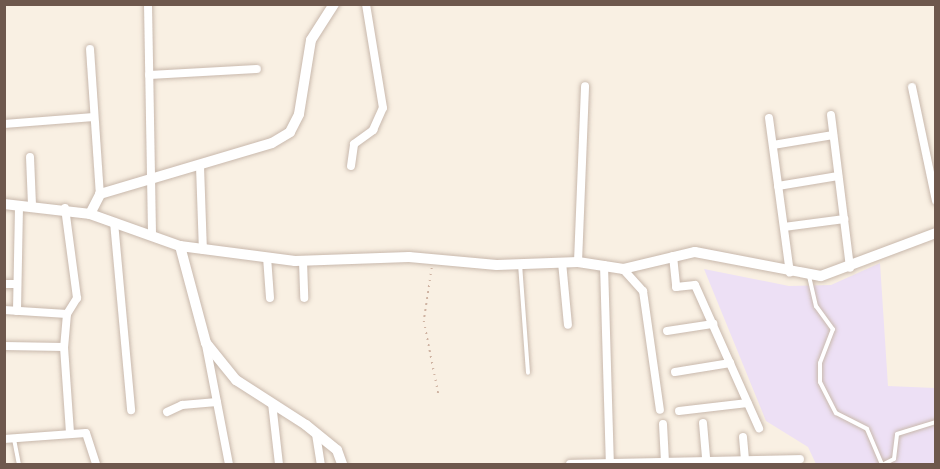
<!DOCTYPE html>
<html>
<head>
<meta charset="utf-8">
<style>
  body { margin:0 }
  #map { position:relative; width:940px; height:469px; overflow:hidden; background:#f9f0e3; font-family:Signika,sans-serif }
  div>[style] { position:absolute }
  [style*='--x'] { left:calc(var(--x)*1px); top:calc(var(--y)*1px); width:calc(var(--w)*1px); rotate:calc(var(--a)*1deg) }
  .education>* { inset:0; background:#ede0f5 }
  .path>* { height:1.5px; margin-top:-0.75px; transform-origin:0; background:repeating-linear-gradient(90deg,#cfb3a2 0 1.5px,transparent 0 6px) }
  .roads { filter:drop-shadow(0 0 2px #c8b8ac) drop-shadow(0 0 2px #c8b8ac) }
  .lane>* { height:4px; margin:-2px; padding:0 2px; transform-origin:2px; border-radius:2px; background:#fff }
  .street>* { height:8px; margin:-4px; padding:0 4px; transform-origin:4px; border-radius:4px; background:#fff }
  .secondary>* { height:10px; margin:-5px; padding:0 5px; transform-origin:5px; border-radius:5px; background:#fff }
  span { translate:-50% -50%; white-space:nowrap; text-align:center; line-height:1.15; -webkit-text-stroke:5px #fcf4e9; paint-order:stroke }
  .frame { position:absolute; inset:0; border:6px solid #6e584d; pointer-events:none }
</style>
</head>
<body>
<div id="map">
  <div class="education">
    <div style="clip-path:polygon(880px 263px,888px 386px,935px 388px,935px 464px,816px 464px,808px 447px,766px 421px,704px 269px,789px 286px,831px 285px)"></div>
  </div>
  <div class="path">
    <div style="--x:432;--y:268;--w:54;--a:98.6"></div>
    <div style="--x:424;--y:321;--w:77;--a:78.8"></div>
  </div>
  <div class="roads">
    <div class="lane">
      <div style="--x:520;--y:264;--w:109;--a:85.8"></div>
      <div style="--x:809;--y:276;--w:31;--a:77"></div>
      <div style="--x:816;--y:306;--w:29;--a:54"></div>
      <div style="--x:833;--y:329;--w:36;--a:111"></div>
      <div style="--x:820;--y:363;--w:19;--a:90"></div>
      <div style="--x:820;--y:382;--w:35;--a:63"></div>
      <div style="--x:836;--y:413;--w:35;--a:27"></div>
      <div style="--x:867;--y:429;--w:38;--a:67"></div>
      <div style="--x:14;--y:439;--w:25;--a:79"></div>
      <div style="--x:884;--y:464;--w:11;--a:-27"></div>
      <div style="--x:894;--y:459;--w:25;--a:-83"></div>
      <div style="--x:897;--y:434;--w:41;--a:-17.1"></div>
    </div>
    <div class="street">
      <div style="--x:148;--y:4;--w:231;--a:89"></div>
      <div style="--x:90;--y:49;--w:145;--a:86.1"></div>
      <div style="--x:149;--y:75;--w:108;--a:-3.2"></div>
      <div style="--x:912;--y:87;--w:116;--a:78.1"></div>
      <div style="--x:831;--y:115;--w:154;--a:82.9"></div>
      <div style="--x:769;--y:118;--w:156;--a:82.3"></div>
      <div style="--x:4;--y:124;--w:90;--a:-4.4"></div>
      <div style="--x:773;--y:145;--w:61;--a:-9.5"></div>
      <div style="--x:30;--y:157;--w:48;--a:87.6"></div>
      <div style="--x:200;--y:166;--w:84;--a:88"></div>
      <div style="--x:351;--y:166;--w:22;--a:-82"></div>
      <div style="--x:354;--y:144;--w:24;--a:-36"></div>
      <div style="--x:373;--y:130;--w:24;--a:-66"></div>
      <div style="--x:383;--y:108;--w:105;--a:-99.3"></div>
      <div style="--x:778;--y:186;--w:61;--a:-9.5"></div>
      <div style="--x:65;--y:208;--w:91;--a:82.4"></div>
      <div style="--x:77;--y:298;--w:19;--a:122"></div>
      <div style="--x:114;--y:222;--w:189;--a:84.8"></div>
      <div style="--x:784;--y:227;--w:61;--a:-7.6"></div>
      <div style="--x:673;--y:256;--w:31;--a:84"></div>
      <div style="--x:676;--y:287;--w:19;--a:-6"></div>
      <div style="--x:695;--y:285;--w:157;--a:65.9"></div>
      <div style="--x:267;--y:257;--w:41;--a:85.8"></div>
      <div style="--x:303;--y:261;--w:37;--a:88"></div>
      <div style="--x:562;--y:262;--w:63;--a:84.6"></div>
      <div style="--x:578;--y:262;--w:176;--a:-87.7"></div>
      <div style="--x:604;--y:265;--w:199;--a:88.3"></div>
      <div style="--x:623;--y:269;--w:30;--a:48"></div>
      <div style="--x:643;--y:291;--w:120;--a:81.9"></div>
      <div style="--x:4;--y:284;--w:12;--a:0"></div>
      <div style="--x:4;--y:310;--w:63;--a:3.6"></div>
      <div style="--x:67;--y:314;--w:33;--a:95"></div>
      <div style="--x:17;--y:311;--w:106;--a:-88.9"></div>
      <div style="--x:667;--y:331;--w:47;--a:-8.7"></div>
      <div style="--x:206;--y:345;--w:121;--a:79.1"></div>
      <div style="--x:4;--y:346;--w:60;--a:1"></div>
      <div style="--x:64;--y:347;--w:86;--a:86"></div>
      <div style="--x:675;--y:372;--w:56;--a:-9.3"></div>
      <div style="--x:272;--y:403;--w:61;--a:83.5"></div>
      <div style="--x:679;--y:411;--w:69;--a:-6.6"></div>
      <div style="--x:167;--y:412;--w:17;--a:-25"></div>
      <div style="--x:182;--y:405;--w:35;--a:-5"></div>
      <div style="--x:703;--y:423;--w:37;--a:85"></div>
      <div style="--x:663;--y:424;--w:37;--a:87"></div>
      <div style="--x:316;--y:434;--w:30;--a:81"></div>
      <div style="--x:743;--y:437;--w:23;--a:85"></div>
      <div style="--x:4;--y:439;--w:82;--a:-4.2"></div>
      <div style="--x:86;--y:433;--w:33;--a:72"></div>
      <div style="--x:570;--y:464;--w:230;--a:-1.2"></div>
    </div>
    <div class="secondary">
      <div style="--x:4;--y:204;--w:87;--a:6.6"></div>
      <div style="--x:90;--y:214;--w:96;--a:19.6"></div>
      <div style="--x:180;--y:246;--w:100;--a:75"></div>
      <div style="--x:206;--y:343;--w:48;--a:51"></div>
      <div style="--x:236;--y:380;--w:83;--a:32.7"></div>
      <div style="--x:306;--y:425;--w:40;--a:39"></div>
      <div style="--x:337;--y:450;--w:15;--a:70"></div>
      <div style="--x:90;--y:214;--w:22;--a:-63"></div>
      <div style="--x:100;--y:194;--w:179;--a:-16.5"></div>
      <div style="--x:272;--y:143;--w:21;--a:-31"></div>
      <div style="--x:290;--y:132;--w:20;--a:-63"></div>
      <div style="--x:299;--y:114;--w:75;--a:-80.8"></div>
      <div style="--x:311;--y:40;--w:43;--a:-57.4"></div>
      <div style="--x:180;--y:246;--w:116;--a:7.4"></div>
      <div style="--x:295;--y:261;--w:114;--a:-2"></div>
      <div style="--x:409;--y:257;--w:88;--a:5.2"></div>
      <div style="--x:497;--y:265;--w:81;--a:-2.1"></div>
      <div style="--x:578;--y:262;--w:46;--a:8.8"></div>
      <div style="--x:623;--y:269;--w:74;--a:-13.3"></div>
      <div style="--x:695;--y:252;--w:128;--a:10.8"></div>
      <div style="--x:821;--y:276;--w:123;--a:-20.5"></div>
    </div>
  </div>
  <div class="frame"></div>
</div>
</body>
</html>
